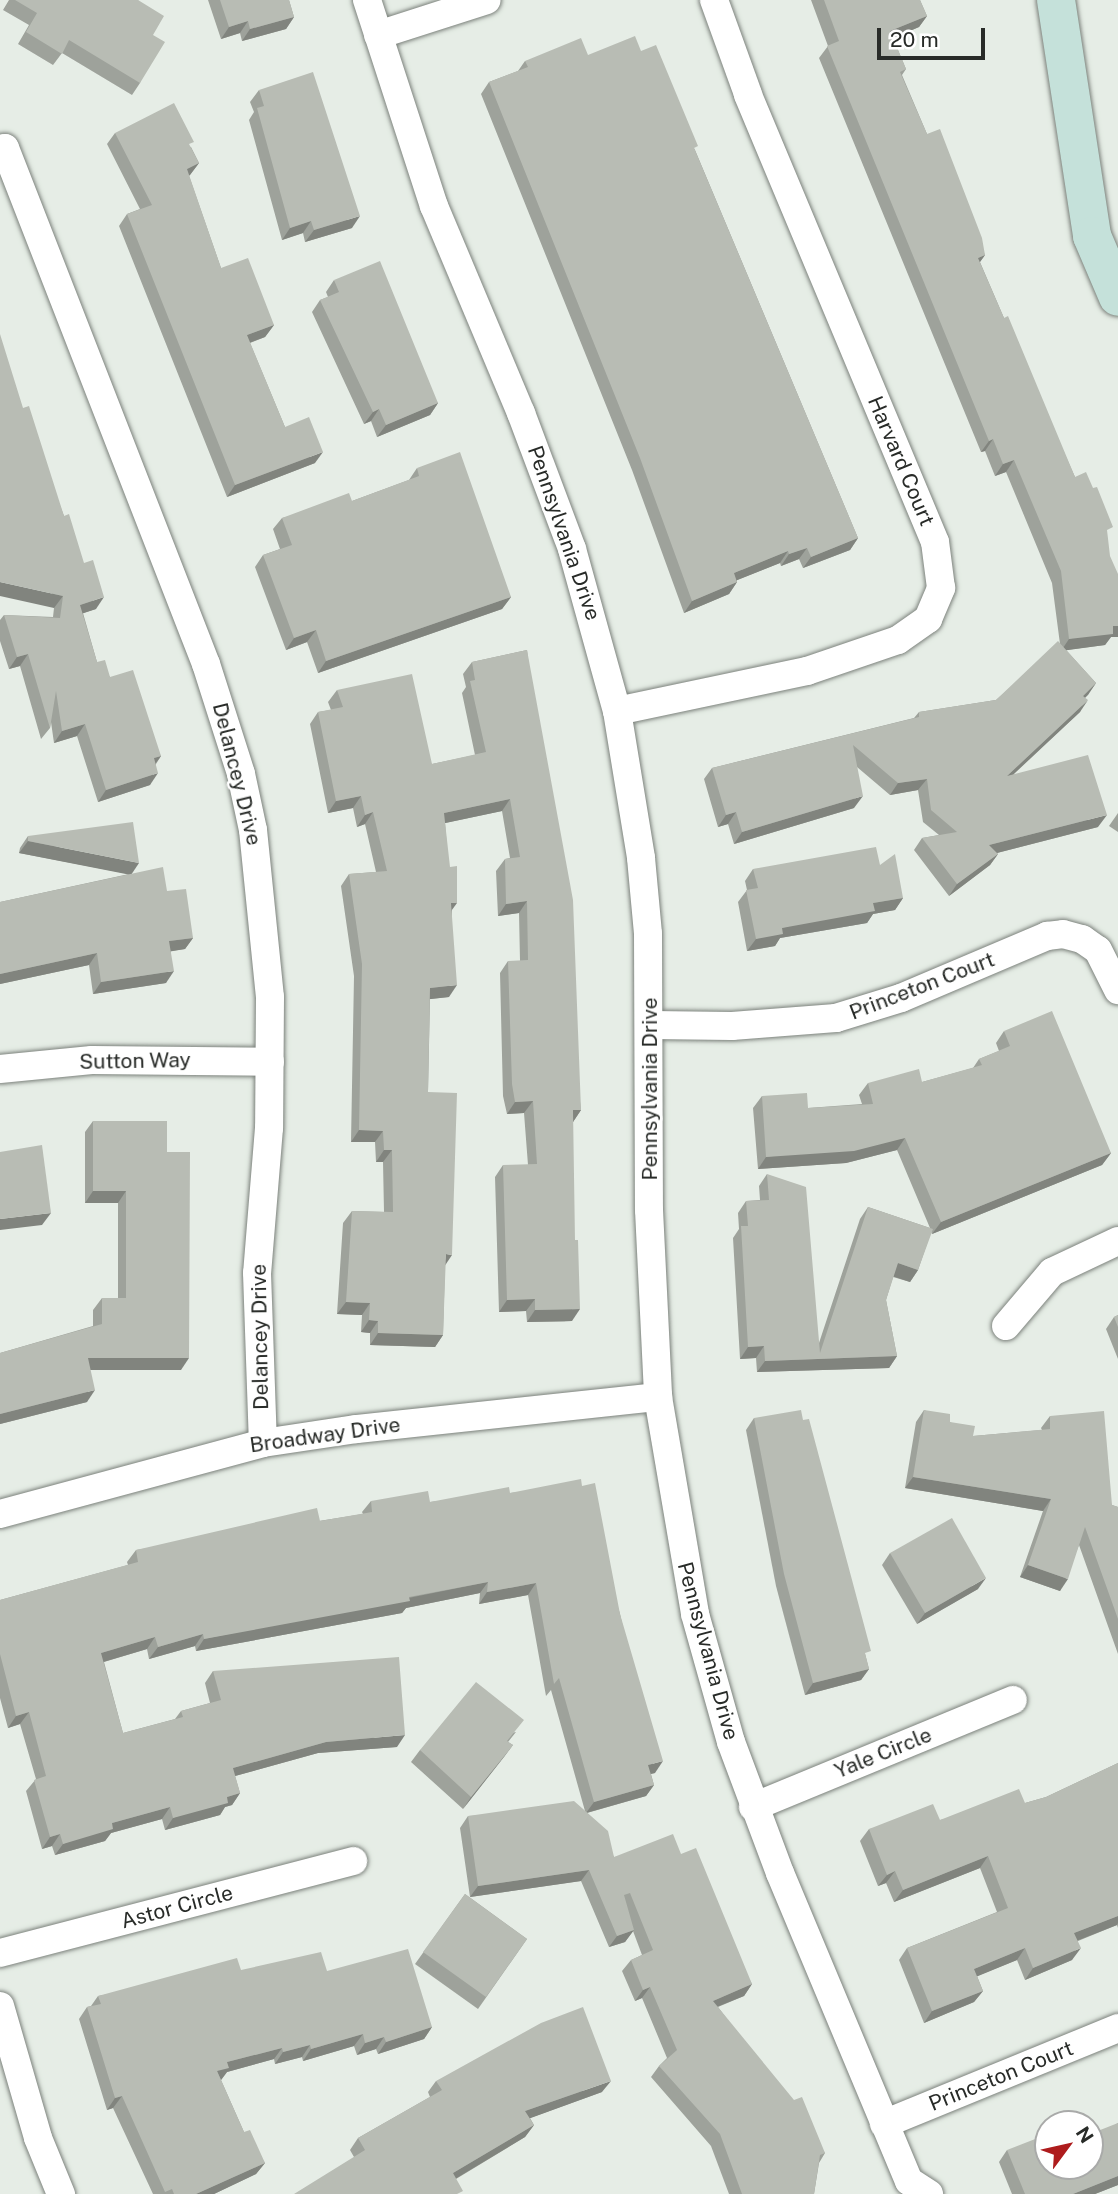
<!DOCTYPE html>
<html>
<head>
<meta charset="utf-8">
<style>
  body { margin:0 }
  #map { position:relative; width:1118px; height:2194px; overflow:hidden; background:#e6ede6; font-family:"Public Sans",sans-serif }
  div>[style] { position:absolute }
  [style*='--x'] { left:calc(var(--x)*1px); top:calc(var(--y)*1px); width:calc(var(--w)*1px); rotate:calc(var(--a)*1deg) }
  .roads { filter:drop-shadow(0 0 2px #7c827c) drop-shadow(0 0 2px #7c827c) }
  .street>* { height:28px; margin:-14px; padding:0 14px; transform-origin:14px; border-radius:14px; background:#fff }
  .secondary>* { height:38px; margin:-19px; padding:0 19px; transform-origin:19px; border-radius:19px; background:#c5e1da }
  .wall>* { inset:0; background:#9ea29b }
  .shaded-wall>* { inset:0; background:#81847e }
  .building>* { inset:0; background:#b8bcb4 }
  span { translate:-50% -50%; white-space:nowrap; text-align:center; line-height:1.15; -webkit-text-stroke:5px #fff; paint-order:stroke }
  .street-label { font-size:21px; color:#282b28 }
  .north { position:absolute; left:1034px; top:2110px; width:70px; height:70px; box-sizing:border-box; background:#fff; border:2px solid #a9aaa9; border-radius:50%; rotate:57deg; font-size:19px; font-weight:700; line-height:28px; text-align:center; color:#282b28 }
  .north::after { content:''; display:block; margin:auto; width:24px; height:32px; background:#ae1c1d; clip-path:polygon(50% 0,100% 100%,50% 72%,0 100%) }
  .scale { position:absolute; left:877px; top:28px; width:108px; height:32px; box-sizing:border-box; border:4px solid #282b28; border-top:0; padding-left:9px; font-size:21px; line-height:24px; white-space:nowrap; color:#282b28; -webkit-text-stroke:5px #fff; paint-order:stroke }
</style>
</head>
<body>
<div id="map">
  <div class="roads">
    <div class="street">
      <div style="--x:367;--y:0;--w:217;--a:72"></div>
      <div style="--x:434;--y:206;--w:225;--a:67.2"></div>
      <div style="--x:521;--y:413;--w:145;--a:69.4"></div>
      <div style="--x:572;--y:549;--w:168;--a:74.5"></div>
      <div style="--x:617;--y:711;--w:149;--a:80.7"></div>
      <div style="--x:641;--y:858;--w:76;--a:84.7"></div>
      <div style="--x:648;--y:934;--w:276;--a:89.8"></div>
      <div style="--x:649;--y:1210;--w:187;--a:87.2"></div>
      <div style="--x:658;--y:1397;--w:220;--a:80.3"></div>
      <div style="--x:695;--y:1614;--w:133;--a:74.3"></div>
      <div style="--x:731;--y:1742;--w:140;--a:69.5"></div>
      <div style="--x:780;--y:1873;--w:334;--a:67.3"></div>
      <div style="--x:909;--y:2181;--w:24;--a:33"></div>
      <div style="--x:378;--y:35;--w:114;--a:-17.8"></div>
      <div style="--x:0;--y:149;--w:5;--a:-11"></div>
      <div style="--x:5;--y:148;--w:554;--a:68.72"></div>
      <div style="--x:206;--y:664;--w:115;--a:72.3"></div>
      <div style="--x:241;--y:774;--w:57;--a:77.9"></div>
      <div style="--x:253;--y:830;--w:168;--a:84.2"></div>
      <div style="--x:270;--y:997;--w:131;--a:90.4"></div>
      <div style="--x:269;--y:1128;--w:145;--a:94.7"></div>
      <div style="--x:257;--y:1273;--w:170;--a:88"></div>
      <div style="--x:617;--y:711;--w:194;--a:-11.9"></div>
      <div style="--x:807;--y:671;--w:96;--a:-18.8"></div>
      <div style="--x:898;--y:640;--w:37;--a:-35"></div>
      <div style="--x:928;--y:619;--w:34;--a:-67"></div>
      <div style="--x:941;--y:588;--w:46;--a:-97.4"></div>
      <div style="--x:935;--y:542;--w:485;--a:-112.7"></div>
      <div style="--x:748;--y:94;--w:100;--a:-109.9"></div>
      <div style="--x:652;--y:1025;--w:80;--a:0.7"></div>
      <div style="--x:732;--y:1026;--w:104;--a:-4.4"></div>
      <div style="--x:836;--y:1018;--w:68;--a:-17.1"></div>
      <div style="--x:901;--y:998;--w:159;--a:-23"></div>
      <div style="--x:1047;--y:936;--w:16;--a:-7"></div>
      <div style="--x:1063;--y:934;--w:20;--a:15"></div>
      <div style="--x:1082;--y:939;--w:19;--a:35"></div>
      <div style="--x:1098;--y:950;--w:45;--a:63.4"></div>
      <div style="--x:0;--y:1069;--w:92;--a:-5.6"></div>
      <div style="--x:92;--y:1060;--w:178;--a:0.6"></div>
      <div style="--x:1006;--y:1326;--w:71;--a:-49.6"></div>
      <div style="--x:1052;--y:1272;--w:73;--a:-25.2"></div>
      <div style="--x:0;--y:1514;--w:272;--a:-15.1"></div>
      <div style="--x:263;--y:1443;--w:95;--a:-8.5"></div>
      <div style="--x:357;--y:1429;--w:303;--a:-6.1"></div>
      <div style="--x:753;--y:1807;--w:281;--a:-22.4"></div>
      <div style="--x:0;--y:1953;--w:365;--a:-14.6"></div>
      <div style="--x:0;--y:2006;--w:137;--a:73.9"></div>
      <div style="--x:38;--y:2138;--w:61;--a:67.7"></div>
      <div style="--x:884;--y:2124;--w:253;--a:-22.3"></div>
    </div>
    <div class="secondary">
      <div style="--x:1056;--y:0;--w:239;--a:81.3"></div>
      <div style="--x:1092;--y:236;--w:66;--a:66.9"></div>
    </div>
  </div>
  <div class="wall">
    <div style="clip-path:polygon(9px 0,138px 0,153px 35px,140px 83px,132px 95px,62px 53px,53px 65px,18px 44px,29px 25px,3px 10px)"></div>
    <div style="clip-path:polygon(208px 0,289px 0,294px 17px,286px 29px,242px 41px,240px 33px,221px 39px)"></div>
    <div style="clip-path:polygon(811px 0,920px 0,927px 16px,919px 27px,893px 38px,906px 69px,902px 75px,927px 134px,985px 255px,980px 262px,1004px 318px,1075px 477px,1107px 535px,1111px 637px,1105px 645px,1066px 650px,1096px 683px,1085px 698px,1080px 712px,1013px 774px,1098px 827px,997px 853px,998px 854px,990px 865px,949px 896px,914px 850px,922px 838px,939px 835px,923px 822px,918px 790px,890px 795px,857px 767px,854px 808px,734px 844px,728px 824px,718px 827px,704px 779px,712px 768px,914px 718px,919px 712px,996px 700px,1060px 644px,1052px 583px,1006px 472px,995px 476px,985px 451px,981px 452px,819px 58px,828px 46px)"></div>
    <div style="clip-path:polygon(641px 51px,695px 150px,858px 538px,850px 550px,803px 568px,799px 559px,781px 566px,780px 563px,737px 580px,737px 582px,729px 594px,684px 613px,632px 470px,481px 94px,489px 82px,518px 71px,525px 61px)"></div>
    <div style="clip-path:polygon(259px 90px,352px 228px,305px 242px,303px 233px,282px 240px,249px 120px,254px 112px,250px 102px)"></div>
    <div style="clip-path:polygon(115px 133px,191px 147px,199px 163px,189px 176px,221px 268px,274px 325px,265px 337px,250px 343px,285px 427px,315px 463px,227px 497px,119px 226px,127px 214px,140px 209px,107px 144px)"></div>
    <div style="clip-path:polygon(334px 280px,438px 403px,430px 415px,377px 437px,371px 421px,364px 424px,312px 312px,320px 300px,328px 297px,326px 292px)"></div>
    <div style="clip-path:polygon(23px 408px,64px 516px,96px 609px,83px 613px,97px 662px,110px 677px,161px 756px,156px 764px,150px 785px,98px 802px,77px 736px,54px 743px,51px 722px,50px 728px,41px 739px,20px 666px,9px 669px,0 641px,0 620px,4px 615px,53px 617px,54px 608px)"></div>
    <div style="clip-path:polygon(417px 468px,511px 597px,502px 609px,318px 673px,307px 642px,286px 650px,255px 567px,263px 555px,280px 549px,273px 529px,282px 518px,352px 501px,409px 480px)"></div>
    <div style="clip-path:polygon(527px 650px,581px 1110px,573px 1122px,572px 1321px,527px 1322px,526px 1311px,499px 1312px,495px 1177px,503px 1165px,528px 1165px,524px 1113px,507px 1114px,503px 1096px,500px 973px,508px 961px,520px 961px,519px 913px,498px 916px,496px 871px,505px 859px,510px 858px,502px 811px,445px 823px,452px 911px,449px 997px,430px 999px,428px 1092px,445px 1264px,443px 1335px,435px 1347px,370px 1345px,370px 1333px,361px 1332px,362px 1315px,337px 1314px,343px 1223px,352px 1211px,384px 1212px,383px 1162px,376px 1162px,375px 1142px,351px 1142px,354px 976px,341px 886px,349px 874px,376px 872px,365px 824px,357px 827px,353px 808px,328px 813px,310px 724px,318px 712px,331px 710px,328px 702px,337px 690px,432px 764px,475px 755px,462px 693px,466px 687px,463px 674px,472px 662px)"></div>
    <div style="clip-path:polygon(1118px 813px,1118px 832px,1109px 826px)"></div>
    <div style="clip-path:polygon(28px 836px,132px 874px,167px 891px,193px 938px,185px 949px,171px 951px,166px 983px,93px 994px,89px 965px,0 984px,0 902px,129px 874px,19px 853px,20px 848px)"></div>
    <div style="clip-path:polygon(880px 865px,903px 898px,895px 910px,873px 914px,867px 923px,780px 938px,775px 946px,747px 951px,738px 902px,747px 890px,745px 881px,753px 869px)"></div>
    <div style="clip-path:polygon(1004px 1031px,1111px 1153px,1102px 1165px,932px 1234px,931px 1232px,918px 1270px,910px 1282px,893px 1277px,886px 1300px,897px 1356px,889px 1368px,757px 1372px,756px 1358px,740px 1359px,733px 1238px,739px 1229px,738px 1213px,746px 1201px,760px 1200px,759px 1186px,767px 1174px,819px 1343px,860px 1219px,868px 1207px,930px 1228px,897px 1150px,846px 1163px,758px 1169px,753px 1108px,762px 1096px,808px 1108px,862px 1104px,859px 1095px,868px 1083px,922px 1082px,973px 1068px,979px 1059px,999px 1051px,996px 1043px)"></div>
    <div style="clip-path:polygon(93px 1121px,167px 1152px,181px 1370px,90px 1370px,87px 1402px,0 1424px,0 1353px,93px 1326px,93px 1310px,102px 1298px,118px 1298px,118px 1203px,85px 1203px,85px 1132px)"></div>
    <div style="clip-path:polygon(1118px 1315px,1118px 1359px,1106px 1329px,1114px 1317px)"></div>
    <div style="clip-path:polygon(924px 1410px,950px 1422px,973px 1436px,1042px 1430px,1041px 1428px,1050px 1416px,1112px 1505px,1118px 1507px,1118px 1654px,1079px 1545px,1060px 1591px,1020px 1577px,1043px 1511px,905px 1488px,916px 1422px)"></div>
    <div style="clip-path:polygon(754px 1418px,803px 1420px,869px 1669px,861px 1680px,805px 1695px,776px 1586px,746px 1430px)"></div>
    <div style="clip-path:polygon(582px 1486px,620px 1614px,655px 1773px,651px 1774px,654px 1785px,646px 1796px,587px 1813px,614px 1857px,681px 1854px,752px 1984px,744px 1996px,718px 2007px,825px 2153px,819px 2163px,814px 2194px,729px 2194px,711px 2146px,651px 2077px,659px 2066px,667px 2058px,642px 1998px,635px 2001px,622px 1971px,631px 1960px,642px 1955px,633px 1931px,625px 1942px,609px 1947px,581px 1881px,470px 1897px,460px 1828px,468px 1816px,585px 1811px,551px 1690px,546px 1696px,528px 1595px,479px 1604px,480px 1593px,406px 1608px,402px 1613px,196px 1651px,195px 1646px,149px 1659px,147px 1649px,104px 1662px,123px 1733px,175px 1719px,181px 1711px,210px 1703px,205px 1683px,213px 1671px,397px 1747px,318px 1753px,235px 1776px,240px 1793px,232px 1805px,225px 1807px,220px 1815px,165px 1830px,162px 1819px,111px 1833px,105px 1841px,55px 1855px,52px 1846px,42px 1849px,26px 1791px,36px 1779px,20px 1724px,8px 1728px,0 1698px,0 1600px,128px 1565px,127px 1562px,136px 1550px,363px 1514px,362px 1512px,371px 1501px,430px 1502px,510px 1493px)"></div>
    <div style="clip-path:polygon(890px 1553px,978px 1589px,917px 1624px,882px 1565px)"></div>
    <div style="clip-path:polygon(516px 1732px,508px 1742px,513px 1745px,463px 1809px,411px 1762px,420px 1750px)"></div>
    <div style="clip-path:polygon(1118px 1763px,1118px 1928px,1117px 1925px,1078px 1941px,1072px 1960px,1025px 1980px,1017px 1960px,977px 1976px,983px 1991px,974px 2002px,924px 2023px,899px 1960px,907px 1948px,997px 1912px,980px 1868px,894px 1902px,886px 1883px,878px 1886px,860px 1841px,869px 1829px,940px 1820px,1025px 1803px,1046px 1797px)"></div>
    <div style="clip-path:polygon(465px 1894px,527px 1939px,478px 2009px,415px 1964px)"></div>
    <div style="clip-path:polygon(241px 1970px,327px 1971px,432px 2027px,424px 2039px,378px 2054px,376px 2049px,357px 2055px,354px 2046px,303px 2061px,302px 2057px,275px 2064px,274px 2059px,227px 2072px,221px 2080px,244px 2132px,265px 2163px,256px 2174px,214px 2194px,153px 2194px,113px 2108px,107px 2110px,79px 2019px,87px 2007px,91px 2006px,98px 1996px)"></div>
    <div style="clip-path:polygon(436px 2081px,602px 2092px,530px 2118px,534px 2125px,525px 2137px,456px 2179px,354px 2157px,350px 2150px,358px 2138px,430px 2097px,428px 2092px)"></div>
    <div style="clip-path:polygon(1118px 2123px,1118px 2185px,1095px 2194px,1012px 2194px,999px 2162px,1007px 2150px,1048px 2166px)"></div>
  </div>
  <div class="shaded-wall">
    <div style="clip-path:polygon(927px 16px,919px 27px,882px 43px,890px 31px)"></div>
    <div style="clip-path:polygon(294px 17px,286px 29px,242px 41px,250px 29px)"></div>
    <div style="clip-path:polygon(248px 21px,240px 33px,221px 39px,229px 27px)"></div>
    <div style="clip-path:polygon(199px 163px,190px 175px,179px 181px,187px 169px)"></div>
    <div style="clip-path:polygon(360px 216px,352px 228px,305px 242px,314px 230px)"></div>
    <div style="clip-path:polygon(311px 221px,303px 233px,282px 240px,290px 228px)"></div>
    <div style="clip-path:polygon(985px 255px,977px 266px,978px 258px)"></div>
    <div style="clip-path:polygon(274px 325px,265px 337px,238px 347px,247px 335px)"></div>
    <div style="clip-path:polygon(438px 403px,430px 415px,377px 437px,386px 425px)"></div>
    <div style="clip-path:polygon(379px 409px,371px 421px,364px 424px,373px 412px)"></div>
    <div style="clip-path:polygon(993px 439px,985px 451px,981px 452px,989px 441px)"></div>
    <div style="clip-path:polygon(323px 452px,315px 463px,227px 497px,235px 485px)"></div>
    <div style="clip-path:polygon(1014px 460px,1006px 472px,995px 476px,1003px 464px)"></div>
    <div style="clip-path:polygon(858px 538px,850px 550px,803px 568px,811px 557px)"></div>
    <div style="clip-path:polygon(807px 548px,799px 559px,781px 566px,789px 554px)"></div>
    <div style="clip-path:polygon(788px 551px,780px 563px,725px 585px,734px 573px)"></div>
    <div style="clip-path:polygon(0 582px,63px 596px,54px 608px,0 596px)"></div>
    <div style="clip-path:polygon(737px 582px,729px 594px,684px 613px,692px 601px)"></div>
    <div style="clip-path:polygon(104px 597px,96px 609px,72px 617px,80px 605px)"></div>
    <div style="clip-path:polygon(511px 597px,502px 609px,318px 673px,326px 661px)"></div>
    <div style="clip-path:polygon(1113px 626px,1118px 626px,1118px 637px,1111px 637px,1105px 645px,1061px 651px,1069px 639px)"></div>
    <div style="clip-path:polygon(316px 630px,307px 642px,286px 650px,294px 638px)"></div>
    <div style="clip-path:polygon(28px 654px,20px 666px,9px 669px,17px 657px)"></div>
    <div style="clip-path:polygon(1096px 683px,1088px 695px,1075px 707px,1083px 696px)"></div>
    <div style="clip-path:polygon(1088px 700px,1080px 712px,999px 788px,1007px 776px)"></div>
    <div style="clip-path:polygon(85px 724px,77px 736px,54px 743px,62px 731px)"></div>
    <div style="clip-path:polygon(161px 756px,153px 767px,154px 758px)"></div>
    <div style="clip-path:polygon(158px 773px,150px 785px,98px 802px,106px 790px)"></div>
    <div style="clip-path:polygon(927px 779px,918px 790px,890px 795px,898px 783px)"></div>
    <div style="clip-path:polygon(361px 796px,353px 808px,328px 813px,336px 801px)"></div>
    <div style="clip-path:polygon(863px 796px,854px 808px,734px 844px,742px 832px)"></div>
    <div style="clip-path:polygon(510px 799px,502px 811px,436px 825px,444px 813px)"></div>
    <div style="clip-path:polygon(373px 812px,365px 824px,357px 827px,365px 815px)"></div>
    <div style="clip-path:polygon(736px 812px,728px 824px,718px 827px,726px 815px)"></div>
    <div style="clip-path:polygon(1107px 815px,1098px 827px,981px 857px,989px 845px)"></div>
    <div style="clip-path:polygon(28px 841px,139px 863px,131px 875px,19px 853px)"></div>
    <div style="clip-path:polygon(998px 854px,990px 865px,949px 896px,957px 884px)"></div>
    <div style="clip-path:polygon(903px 898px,895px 910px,873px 914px,867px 923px,780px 938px,775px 946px,747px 951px,756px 939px,782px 928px,873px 903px)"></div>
    <div style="clip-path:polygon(527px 901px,519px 913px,498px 916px,506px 904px)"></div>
    <div style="clip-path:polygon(451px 903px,457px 903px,449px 914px)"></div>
    <div style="clip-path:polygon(193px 938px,185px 949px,161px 953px,169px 941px)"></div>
    <div style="clip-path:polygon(97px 953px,89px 965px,0 984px,0 974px)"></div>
    <div style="clip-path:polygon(174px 971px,166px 983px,93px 994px,101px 982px)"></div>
    <div style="clip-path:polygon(457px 985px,449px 997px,422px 1000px,430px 988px)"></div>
    <div style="clip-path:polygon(533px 1101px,524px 1113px,507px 1114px,515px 1102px)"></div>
    <div style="clip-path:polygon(573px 1110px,581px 1110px,573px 1122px)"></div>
    <div style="clip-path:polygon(359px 1130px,383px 1131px,375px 1142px,351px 1142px)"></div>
    <div style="clip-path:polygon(905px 1138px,897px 1150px,846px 1163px,758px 1169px,766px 1157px)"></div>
    <div style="clip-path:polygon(384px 1150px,392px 1150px,383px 1162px,376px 1162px)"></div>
    <div style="clip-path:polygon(1111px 1153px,1102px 1165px,932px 1234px,941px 1222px)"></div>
    <div style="clip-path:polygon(93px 1191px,126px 1191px,118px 1203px,85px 1203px)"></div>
    <div style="clip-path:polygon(51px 1213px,42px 1225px,0 1230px,0 1219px)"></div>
    <div style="clip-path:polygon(446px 1254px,452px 1255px,444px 1267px)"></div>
    <div style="clip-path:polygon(898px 1263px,918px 1270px,910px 1282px,889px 1275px)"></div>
    <div style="clip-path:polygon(535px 1299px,526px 1311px,499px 1312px,507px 1300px)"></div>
    <div style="clip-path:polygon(346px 1302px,370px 1303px,362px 1315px,337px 1314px)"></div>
    <div style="clip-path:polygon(580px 1309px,572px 1321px,527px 1322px,535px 1310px)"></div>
    <div style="clip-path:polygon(369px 1320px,378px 1321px,370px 1333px,361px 1332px)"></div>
    <div style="clip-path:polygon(378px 1333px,443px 1335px,435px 1347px,370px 1345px)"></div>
    <div style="clip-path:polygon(764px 1346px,756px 1358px,740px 1359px,748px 1347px)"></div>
    <div style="clip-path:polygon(897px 1356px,889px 1368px,757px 1372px,765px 1361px)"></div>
    <div style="clip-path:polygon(88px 1358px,189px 1358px,181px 1370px,79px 1370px)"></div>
    <div style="clip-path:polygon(95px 1390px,87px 1402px,0 1424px,0 1414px)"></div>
    <div style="clip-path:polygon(913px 1477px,1051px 1499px,1043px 1511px,905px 1488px)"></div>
    <div style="clip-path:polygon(1028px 1565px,1068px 1579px,1060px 1591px,1020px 1577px)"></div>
    <div style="clip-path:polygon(986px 1578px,978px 1589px,917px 1624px,925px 1613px)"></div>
    <div style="clip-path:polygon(488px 1582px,480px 1593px,406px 1608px,402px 1613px,196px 1651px,204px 1639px)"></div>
    <div style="clip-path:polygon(536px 1583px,528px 1595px,479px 1604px,487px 1592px)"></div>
    <div style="clip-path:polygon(203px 1634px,195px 1646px,149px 1659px,158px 1647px)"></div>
    <div style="clip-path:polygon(155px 1637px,147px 1649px,93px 1665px,101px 1653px)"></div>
    <div style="clip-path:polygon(869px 1669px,861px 1680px,805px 1695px,813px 1683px)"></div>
    <div style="clip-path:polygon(29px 1712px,20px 1724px,8px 1728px,16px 1716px)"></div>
    <div style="clip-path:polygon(405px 1735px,397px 1747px,318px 1753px,224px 1779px,233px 1768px,326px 1742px)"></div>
    <div style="clip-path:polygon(513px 1745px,504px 1757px,463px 1809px,471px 1797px)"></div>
    <div style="clip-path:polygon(663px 1761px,655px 1773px,640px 1776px,648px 1765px)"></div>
    <div style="clip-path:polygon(654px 1785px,646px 1796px,586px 1813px,594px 1802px)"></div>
    <div style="clip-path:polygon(240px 1793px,232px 1805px,225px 1807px,220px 1815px,165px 1830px,173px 1818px,227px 1797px)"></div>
    <div style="clip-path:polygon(170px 1807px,162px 1819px,111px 1833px,105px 1841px,55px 1855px,63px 1844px,112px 1823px)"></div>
    <div style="clip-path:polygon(60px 1834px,52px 1846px,42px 1849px,50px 1837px)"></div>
    <div style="clip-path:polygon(988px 1856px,980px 1868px,894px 1902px,903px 1890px)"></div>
    <div style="clip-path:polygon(589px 1870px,581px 1881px,470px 1897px,478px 1886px)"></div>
    <div style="clip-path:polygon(895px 1871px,886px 1883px,878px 1886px,887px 1875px)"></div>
    <div style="clip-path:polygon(1118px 1916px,1118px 1923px,1117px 1925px,1066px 1945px,1074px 1933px)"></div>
    <div style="clip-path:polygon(634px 1930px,625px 1942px,609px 1947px,617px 1936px)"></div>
    <div style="clip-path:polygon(1025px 1948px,1017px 1960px,966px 1981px,974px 1969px)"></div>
    <div style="clip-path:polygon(1081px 1948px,1072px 1960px,1025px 1980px,1033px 1968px)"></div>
    <div style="clip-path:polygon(752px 1984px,744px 1996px,704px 2012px,713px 2001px)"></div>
    <div style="clip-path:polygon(650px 1987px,642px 1998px,635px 2001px,643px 1990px)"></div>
    <div style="clip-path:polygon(983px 1991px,974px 2002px,924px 2023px,932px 2011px)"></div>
    <div style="clip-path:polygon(432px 2027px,424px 2039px,378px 2054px,386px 2042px)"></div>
    <div style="clip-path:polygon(363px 2034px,354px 2046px,303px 2061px,311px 2049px)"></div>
    <div style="clip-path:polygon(384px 2037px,376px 2049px,357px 2055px,365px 2043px)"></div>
    <div style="clip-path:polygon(310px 2045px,302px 2057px,275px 2064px,283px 2052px)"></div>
    <div style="clip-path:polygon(282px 2048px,274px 2059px,227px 2072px,221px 2080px,217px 2071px,227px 2062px)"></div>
    <div style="clip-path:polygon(611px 2081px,602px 2092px,517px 2123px,525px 2111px)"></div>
    <div style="clip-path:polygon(122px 2096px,113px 2108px,107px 2110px,115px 2098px)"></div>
    <div style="clip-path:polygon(534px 2125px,525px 2137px,445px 2185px,453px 2173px)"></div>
    <div style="clip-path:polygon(265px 2163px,256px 2174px,214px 2194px,196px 2194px)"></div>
    <div style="clip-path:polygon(1118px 2176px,1118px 2185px,1095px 2194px,1073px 2194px)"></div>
  </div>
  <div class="building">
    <div style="clip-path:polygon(15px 0,138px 0,164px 16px,153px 35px,165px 42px,140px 83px,69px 40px,62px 54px,26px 32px,37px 13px)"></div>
    <div style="clip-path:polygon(220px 0,289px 0,294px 17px,250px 29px,248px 21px,229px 27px)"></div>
    <div style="clip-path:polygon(824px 0,920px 0,927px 16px,890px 31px,906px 69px,900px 72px,927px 134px,940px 129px,982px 238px,985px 255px,978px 258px,1004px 318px,1008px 316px,1075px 477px,1086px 472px,1093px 488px,1097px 487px,1113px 527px,1107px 530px,1110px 556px,1118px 574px,1118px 626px,1113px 626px,1113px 634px,1069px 639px,1061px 571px,1014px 460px,1003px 464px,993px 439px,989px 441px,827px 46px,839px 41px)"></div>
    <div style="clip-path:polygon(635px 36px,641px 51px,656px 45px,698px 146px,694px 148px,858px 538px,811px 557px,807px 548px,789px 554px,788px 551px,734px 573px,737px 582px,692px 601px,640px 458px,489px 82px,528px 67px,525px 61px,581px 38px,588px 55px)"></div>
    <div style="clip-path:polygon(313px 72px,360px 216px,314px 230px,311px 221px,290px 228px,257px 108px,264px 106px,259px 90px)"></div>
    <div style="clip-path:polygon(174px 103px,194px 142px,189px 144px,199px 163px,187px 169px,221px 268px,248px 258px,274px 325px,247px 335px,285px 427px,309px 417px,323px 452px,235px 485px,127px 214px,152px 205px,115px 133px)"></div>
    <div style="clip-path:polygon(380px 261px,438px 403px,386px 425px,379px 409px,373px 412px,320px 300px,339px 292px,334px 280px)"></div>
    <div style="clip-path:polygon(0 334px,23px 408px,29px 406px,64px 516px,69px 514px,84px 563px,93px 560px,104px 597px,80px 605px,97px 662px,105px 660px,110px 677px,133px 670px,161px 756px,154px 758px,158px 773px,106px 790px,85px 724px,62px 731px,56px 691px,50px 728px,28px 654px,17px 657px,4px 615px,60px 618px,63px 596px,0 582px)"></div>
    <div style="clip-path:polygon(460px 452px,511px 597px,326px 661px,316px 630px,294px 638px,263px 555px,292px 545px,282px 518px,349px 493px,352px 501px,419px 476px,417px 468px)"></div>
    <div style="clip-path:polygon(1058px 641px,1096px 683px,1083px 696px,1088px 700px,1007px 776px,1088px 755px,1107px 815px,989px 845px,998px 854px,957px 884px,922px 838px,957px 832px,931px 810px,927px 779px,898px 783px,853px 745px,863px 796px,742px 832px,736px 812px,726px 815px,712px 768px,919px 717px,919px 712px,996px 700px)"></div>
    <div style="clip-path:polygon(527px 650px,573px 900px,581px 1110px,573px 1110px,575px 1240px,578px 1240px,580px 1309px,535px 1310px,535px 1299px,507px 1300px,503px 1165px,537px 1164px,533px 1101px,515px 1102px,512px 1084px,508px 961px,528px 960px,527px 901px,506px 904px,505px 859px,520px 857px,510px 799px,444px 813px,450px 867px,457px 866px,457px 903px,451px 903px,457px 985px,430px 988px,428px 1092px,457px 1093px,452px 1255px,446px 1254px,443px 1335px,378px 1333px,378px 1321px,369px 1320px,370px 1303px,346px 1302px,352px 1211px,393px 1212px,392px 1150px,384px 1150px,383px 1131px,359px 1130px,362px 964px,349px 874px,387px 871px,373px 812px,365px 815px,361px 796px,336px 801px,318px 712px,343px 707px,337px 690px,412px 674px,432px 764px,486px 752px,470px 681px,475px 680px,472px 662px)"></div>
    <div style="clip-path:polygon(133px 822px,139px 863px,28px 841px,28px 836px)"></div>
    <div style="clip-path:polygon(876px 847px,880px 865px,895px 854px,903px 898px,873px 903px,875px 911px,782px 928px,783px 934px,756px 939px,746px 890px,758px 888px,753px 869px)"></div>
    <div style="clip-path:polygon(163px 867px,167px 891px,186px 889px,193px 938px,169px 941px,174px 971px,101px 982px,97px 953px,0 974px,0 902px)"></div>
    <div style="clip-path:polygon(1052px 1011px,1111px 1153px,941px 1222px,905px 1138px,854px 1151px,766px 1157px,762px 1096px,807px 1093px,808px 1108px,873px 1104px,868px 1083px,919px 1069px,922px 1082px,982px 1065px,979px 1059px,1010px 1046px,1004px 1031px)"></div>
    <div style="clip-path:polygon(93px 1121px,167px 1121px,167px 1152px,190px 1152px,189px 1358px,88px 1358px,95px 1390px,0 1414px,0 1353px,102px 1324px,102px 1298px,126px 1298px,126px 1191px,93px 1191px)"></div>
    <div style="clip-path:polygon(42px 1145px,51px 1213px,0 1219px,0 1152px)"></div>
    <div style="clip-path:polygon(767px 1174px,806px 1187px,820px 1353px,868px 1207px,933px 1229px,918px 1270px,898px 1263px,886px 1300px,897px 1356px,765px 1361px,764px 1346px,748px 1347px,741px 1226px,748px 1226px,746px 1201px,769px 1200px)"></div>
    <div style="clip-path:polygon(1118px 1315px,1118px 1327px,1114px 1317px)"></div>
    <div style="clip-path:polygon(801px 1410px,803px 1420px,809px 1419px,871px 1651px,865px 1653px,869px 1669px,813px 1683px,784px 1574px,754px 1418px)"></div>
    <div style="clip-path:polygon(924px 1410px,950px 1414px,950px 1422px,975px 1426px,973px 1436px,1050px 1429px,1050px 1416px,1104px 1411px,1112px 1505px,1118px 1507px,1118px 1619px,1085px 1527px,1068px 1579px,1028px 1565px,1051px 1499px,913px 1477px)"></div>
    <div style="clip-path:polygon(581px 1479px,582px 1486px,595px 1483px,620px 1614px,663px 1761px,648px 1765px,654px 1785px,594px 1802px,559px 1678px,554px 1684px,536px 1583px,487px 1592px,488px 1582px,409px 1597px,410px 1601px,204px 1639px,203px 1634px,158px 1647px,155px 1637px,101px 1653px,123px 1733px,183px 1717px,181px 1711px,221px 1700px,213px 1671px,399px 1657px,405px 1735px,326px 1742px,233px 1768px,240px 1793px,227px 1797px,228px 1803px,173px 1818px,170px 1807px,112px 1823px,113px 1829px,63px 1844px,60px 1834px,50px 1837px,34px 1780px,46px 1776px,29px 1712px,16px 1716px,0 1654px,0 1600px,138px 1562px,136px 1550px,317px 1508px,320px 1521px,372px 1512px,371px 1501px,428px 1491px,430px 1502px,509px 1487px,510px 1493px)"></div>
    <div style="clip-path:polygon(952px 1518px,986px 1578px,925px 1613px,890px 1553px)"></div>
    <div style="clip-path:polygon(476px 1682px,524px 1720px,507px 1741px,513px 1745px,471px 1797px,420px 1750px)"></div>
    <div style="clip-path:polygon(1118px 1763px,1118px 1916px,1074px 1933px,1081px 1948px,1033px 1968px,1025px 1948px,974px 1969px,983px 1991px,932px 2011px,907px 1948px,1008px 1908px,988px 1856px,903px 1890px,895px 1871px,887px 1875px,869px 1829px,933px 1804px,940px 1820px,1019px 1789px,1025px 1803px,1046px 1797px)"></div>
    <div style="clip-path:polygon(574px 1801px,608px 1831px,614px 1857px,673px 1834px,681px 1854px,696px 1848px,752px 1984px,713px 2001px,794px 2100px,802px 2097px,825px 2153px,820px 2155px,814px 2194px,742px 2194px,720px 2134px,659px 2066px,677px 2050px,650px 1987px,643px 1990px,631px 1960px,653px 1950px,630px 1893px,624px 1895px,634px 1930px,617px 1936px,589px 1870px,478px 1886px,468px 1816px)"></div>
    <div style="clip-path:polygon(465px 1894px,527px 1939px,486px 1997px,423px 1952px)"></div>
    <div style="clip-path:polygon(408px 1949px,432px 2027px,386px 2042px,384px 2037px,365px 2043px,363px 2034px,311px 2049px,310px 2045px,283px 2052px,282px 2048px,227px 2062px,229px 2068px,217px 2071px,244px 2132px,250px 2130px,265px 2163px,196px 2194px,174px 2194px,172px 2189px,165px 2192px,122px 2096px,115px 2098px,87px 2007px,101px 2004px,98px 1996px,237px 1958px,241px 1970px,321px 1952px,327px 1971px)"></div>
    <div style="clip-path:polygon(583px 2007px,611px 2081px,525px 2111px,534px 2125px,453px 2173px,463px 2191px,457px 2194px,294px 2194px,365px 2150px,358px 2138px,442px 2090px,436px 2081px,541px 2023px)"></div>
    <div style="clip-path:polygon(1118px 2123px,1118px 2176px,1073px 2194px,1025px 2194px,1007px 2150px,1048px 2134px,1048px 2166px,1090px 2166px,1090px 2134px)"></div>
  </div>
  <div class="street-label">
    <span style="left:901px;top:461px;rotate:67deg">Harvard Court</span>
    <span style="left:564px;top:533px;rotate:71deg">Pennsylvania Drive</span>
    <span style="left:237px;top:774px;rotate:76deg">Delancey Drive</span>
    <span style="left:922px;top:986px;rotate:-21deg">Princeton Court</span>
    <span style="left:135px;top:1061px;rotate:-1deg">Sutton Way</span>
    <span style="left:650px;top:1089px;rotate:-90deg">Pennsylvania Drive</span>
    <span style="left:260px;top:1337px;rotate:-91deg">Delancey Drive</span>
    <span style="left:325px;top:1435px;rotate:-8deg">Broadway Drive</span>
    <span style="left:708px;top:1651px;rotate:75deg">Pennsylvania Drive</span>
    <span style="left:883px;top:1753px;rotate:-22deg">Yale Circle</span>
    <span style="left:177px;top:1907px;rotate:-15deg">Astor Circle</span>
    <span style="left:1001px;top:2076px;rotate:-22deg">Princeton Court</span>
  </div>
  <div class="north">N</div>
  <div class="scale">20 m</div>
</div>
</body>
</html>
